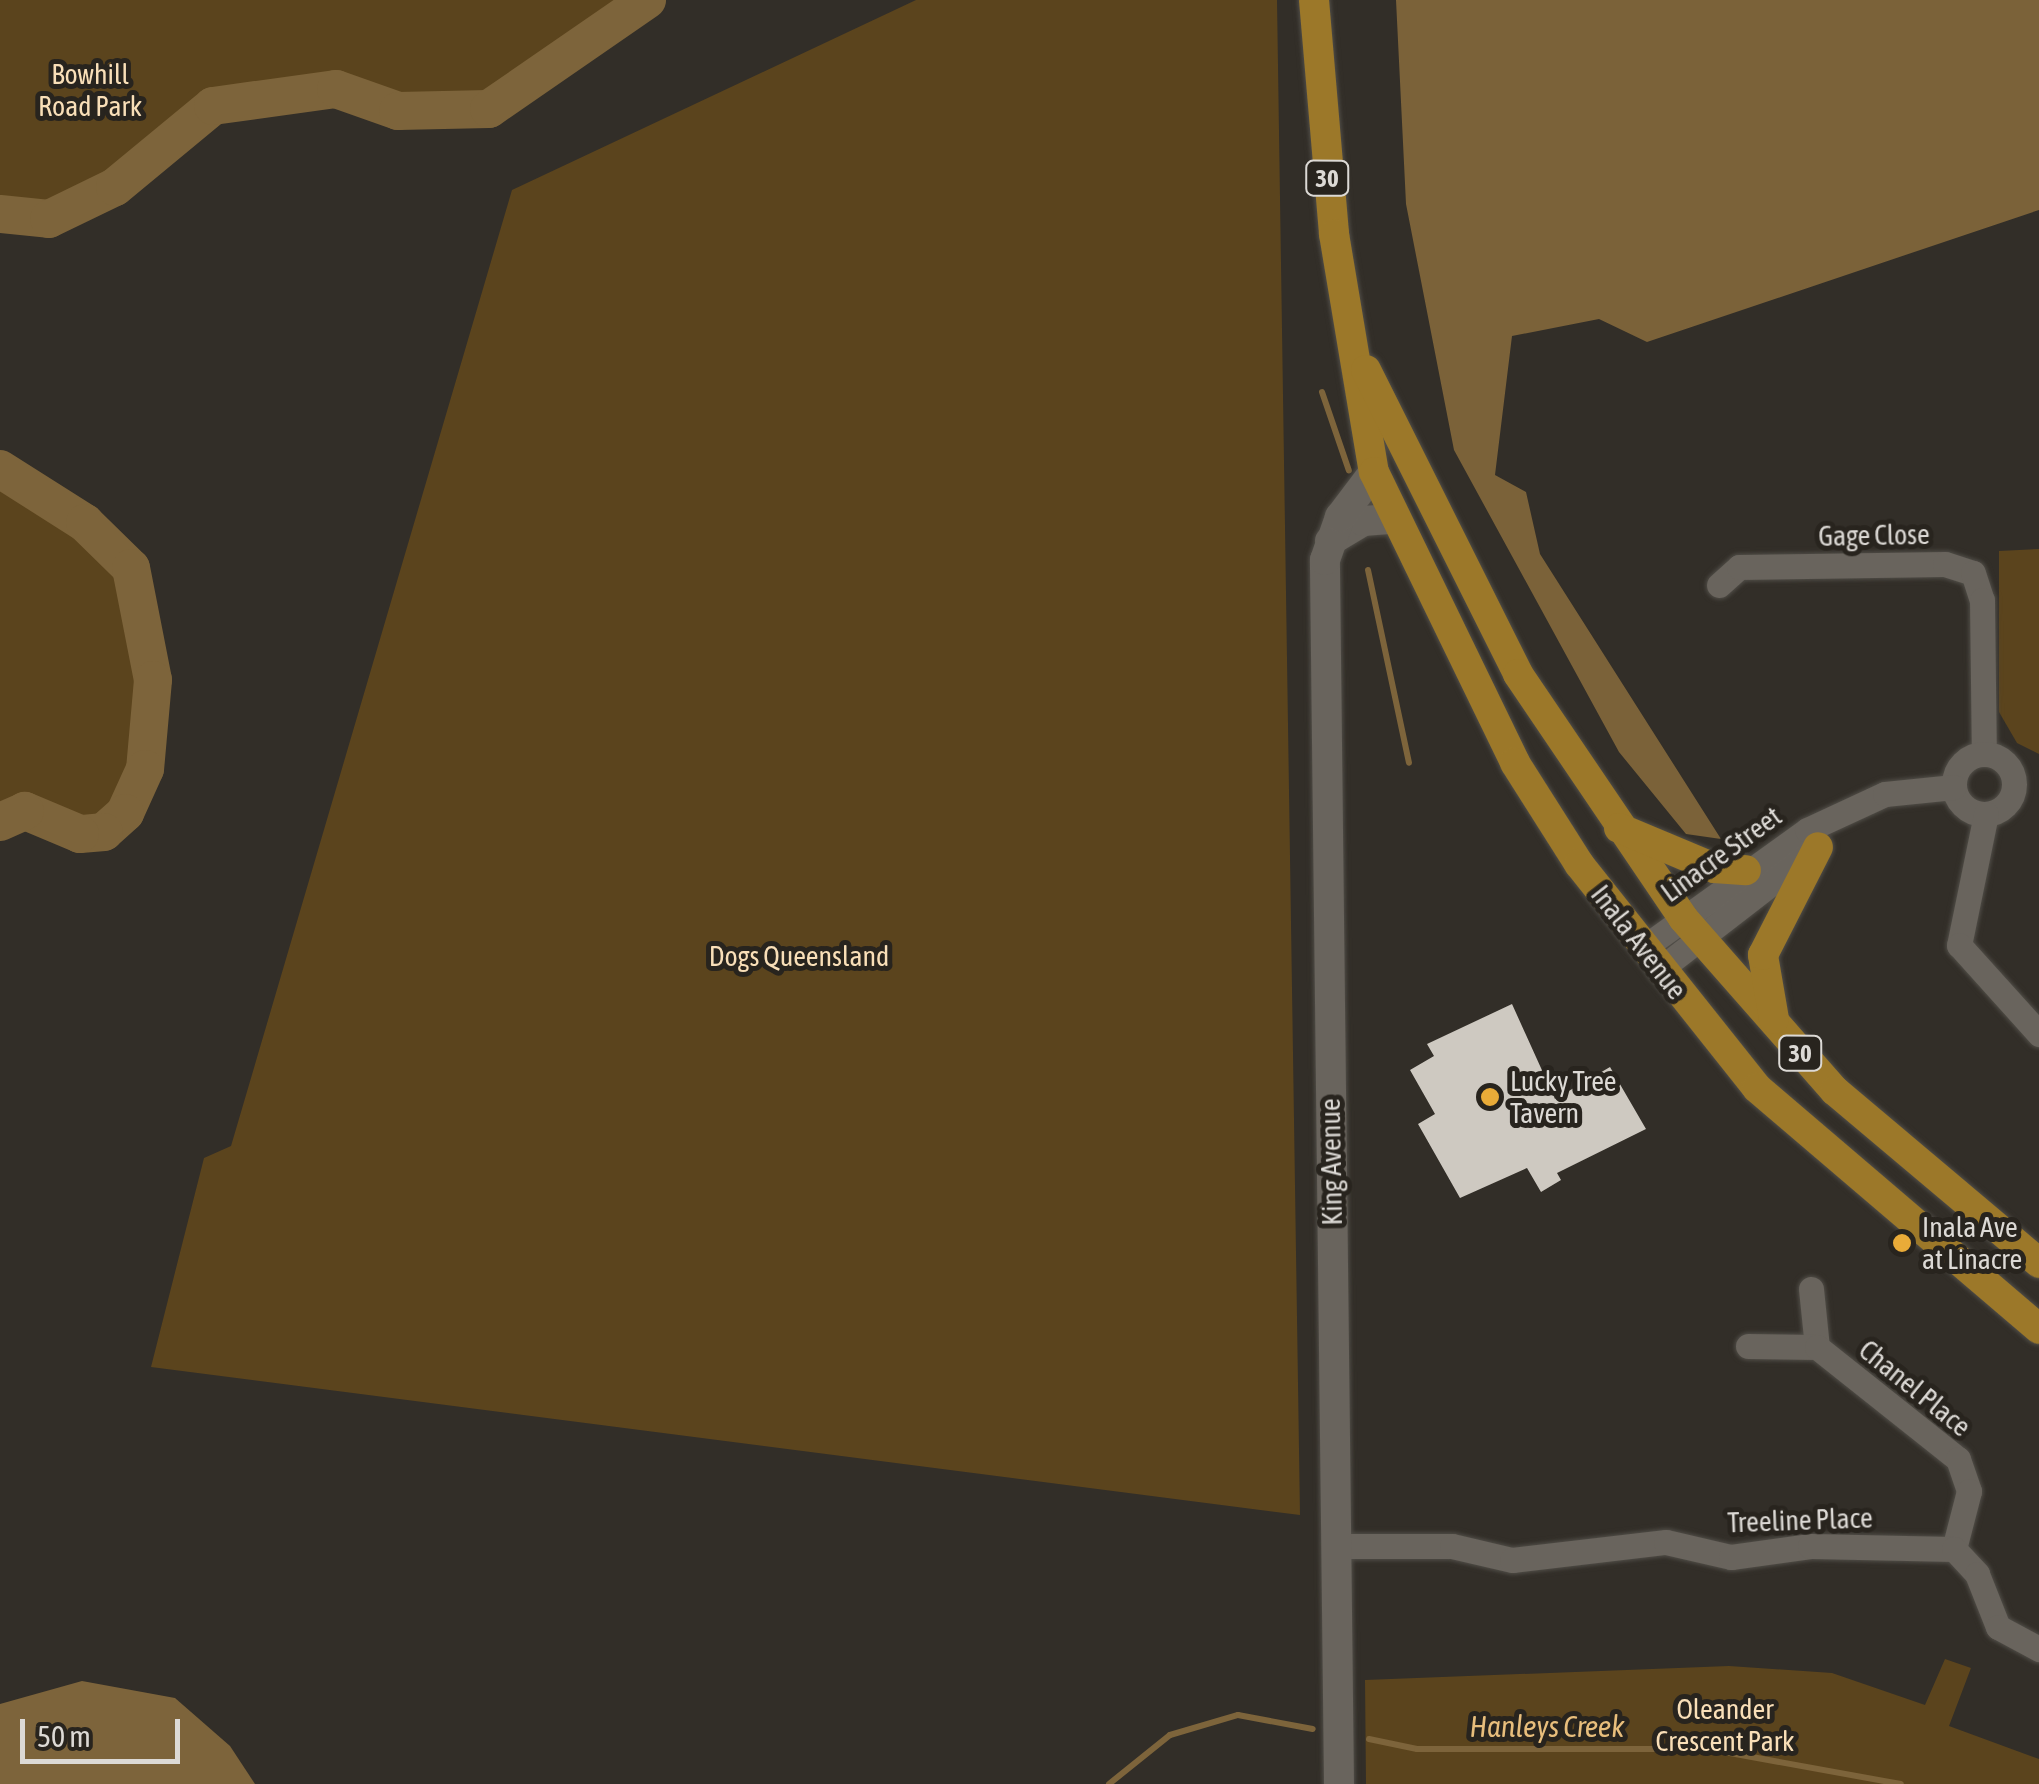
<!DOCTYPE html>
<html>
<head>
<meta charset="utf-8">
<style>
  body { margin:0 }
  #map { position:relative; width:2039px; height:1784px; overflow:hidden; background:#322e28; font-family:"Asap Condensed",sans-serif }
  div>[style] { position:absolute }
  [style*='--x'] { left:calc(var(--x)*1px); top:calc(var(--y)*1px); width:calc(var(--w)*1px); rotate:calc(var(--a)*1deg) }
  .green>* { inset:0; background:#5b441d }
  .forest>* { inset:0; background:#7b6239 }
  .water>* { inset:0; background:#7d643b }
  .stream>* { height:6px; margin:-3px; padding:0 3px; transform-origin:3px; border-radius:3px; background:#7d643b }
  .river>* { height:38px; margin:-19px; padding:0 19px; transform-origin:19px; border-radius:19px; background:#7d643b }
  .building>* { inset:0; background:#cec9c1 }
  .roads { filter:drop-shadow(0 0 2px #504d47) drop-shadow(0 0 2px #504d47) }
  .minor>* { height:25px; margin:-12.5px; padding:0 12.5px; transform-origin:12.5px; border-radius:12.5px; background:#69645d }
  .minor>.ring { margin:-12.5px; padding:0; box-sizing:content-box; background:none; border:25px solid #69645d; border-radius:50% }
  .tertiary>* { height:30px; margin:-15px; padding:0 15px; transform-origin:15px; border-radius:15px; background:#69645d }
  .primary>* { height:30px; margin:-15px; padding:0 15px; transform-origin:15px; border-radius:15px; background:#9c7829 }
  .dots>* { width:28px; height:28px; translate:-50% -50%; box-sizing:border-box; border:5px solid #28241e; border-radius:50% }
  span { translate:-50% -50%; white-space:nowrap; text-align:center; line-height:1.15; -webkit-text-stroke:10px #28241e; paint-order:stroke }
  .shield-label span { padding:2px 8px; background:#28241e; border:2px solid; border-radius:8px; -webkit-text-stroke-width:0 }
  .shield-label { font-size:25px; color:#dcd9d5; font-weight:700 }
  .park-label { font-size:28px; color:#f9dfb8 }
  .street-label { font-size:28px; color:#dcd9d5 }
  .poi-label { font-size:28px; color:#dcd9d5 }
  .left { translate:0 -50%; text-align:left }
  .water-label { font-size:30px; color:#e8be7c; font-style:italic }
  .scale { position:absolute; left:20px; top:1719px; width:160px; height:45px; box-sizing:border-box; border:5px solid #dcd9d5; border-top:0; padding-left:12px; font-size:30px; line-height:35px; white-space:nowrap; color:#dcd9d5; -webkit-text-stroke:8px #28241e; paint-order:stroke }
</style>
</head>
<body>
<div id="map">
  <div class="green">
    <div style="clip-path:polygon(0 0,647px 0,489px 109px,398px 111px,336px 89px,213px 106px,115px 187px,49px 219px,0 214px)"></div>
    <div style="clip-path:polygon(916px 0,1277px 0,1300px 1515px,151px 1367px,204px 1158px,231px 1146px,512px 190px)"></div>
    <div style="clip-path:polygon(0 469px,85px 523px,131px 568px,153px 680px,145px 769px,125px 813px,104px 832px,80px 834px,25px 811px,0 822px)"></div>
    <div style="clip-path:polygon(2039px 549px,2039px 754px,2017px 743px,1999px 712px,1999px 551px)"></div>
    <div style="clip-path:polygon(1945px 1659px,1971px 1668px,1949px 1726px,2039px 1759px,2039px 1784px,1366px 1784px,1365px 1680px,1729px 1666px,1832px 1673px,1925px 1705px)"></div>
  </div>
  <div class="forest">
    <div style="clip-path:polygon(1396px 0,2039px 0,2039px 210px,1647px 342px,1599px 319px,1512px 336px,1495px 475px,1526px 492px,1540px 554px,1721px 839px,1686px 834px,1619px 752px,1454px 450px,1406px 204px)"></div>
  </div>
  <div class="water">
    <div style="clip-path:polygon(82px 1681px,175px 1698px,230px 1746px,255px 1784px,0 1784px,0 1704px)"></div>
  </div>
  <div class="stream">
    <div style="--x:1322;--y:392;--w:83;--a:71.1"></div>
    <div style="--x:1368;--y:570;--w:197;--a:78"></div>
    <div style="--x:1369;--y:1739;--w:49;--a:11.8"></div>
    <div style="--x:1417;--y:1749;--w:291;--a:0"></div>
    <div style="--x:1708;--y:1749;--w:196;--a:10.3"></div>
    <div style="--x:1109;--y:1784;--w:78;--a:-38.8"></div>
    <div style="--x:1170;--y:1735;--w:71;--a:-16.4"></div>
    <div style="--x:1238;--y:1715;--w:76;--a:10.6"></div>
  </div>
  <div class="river">
    <div style="--x:0;--y:214;--w:49;--a:5.8"></div>
    <div style="--x:49;--y:219;--w:73;--a:-25.9"></div>
    <div style="--x:115;--y:187;--w:127;--a:-39.6"></div>
    <div style="--x:213;--y:106;--w:124;--a:-7.9"></div>
    <div style="--x:336;--y:89;--w:66;--a:19.5"></div>
    <div style="--x:398;--y:111;--w:91;--a:-1.3"></div>
    <div style="--x:489;--y:109;--w:192;--a:-34.6"></div>
    <div style="--x:0;--y:469;--w:101;--a:32.4"></div>
    <div style="--x:85;--y:523;--w:64;--a:44.4"></div>
    <div style="--x:131;--y:568;--w:114;--a:78.9"></div>
    <div style="--x:153;--y:680;--w:89;--a:95.1"></div>
    <div style="--x:145;--y:769;--w:48;--a:114.4"></div>
    <div style="--x:125;--y:813;--w:28;--a:138"></div>
    <div style="--x:104;--y:832;--w:24;--a:175"></div>
    <div style="--x:80;--y:834;--w:60;--a:-157.3"></div>
    <div style="--x:25;--y:811;--w:27;--a:156"></div>
  </div>
  <div class="building">
    <div style="clip-path:polygon(1512px 1004px,1555px 1099px,1610px 1067px,1646px 1129px,1557px 1173px,1561px 1180px,1541px 1192px,1527px 1168px,1460px 1198px,1418px 1124px,1435px 1114px,1410px 1070px,1434px 1056px,1427px 1044px)"></div>
  </div>
  <div class="roads">
    <div class="minor">
      <div style="--x:1719;--y:585;--w:27;--a:-42"></div>
      <div style="--x:1739;--y:567;--w:206;--a:-0.8"></div>
      <div style="--x:1945;--y:564;--w:29;--a:18"></div>
      <div style="--x:1973;--y:573;--w:28;--a:72"></div>
      <div style="--x:1982;--y:600;--w:153;--a:89.3"></div>
      <div class="ring" style="left:1954px;top:754px;width:35px;height:35px"></div>
      <div style="--x:1986;--y:814;--w:134;--a:101.6"></div>
      <div style="--x:1959;--y:945;--w:120;--a:48"></div>
      <div style="--x:1643;--y:948;--w:202;--a:-35.7"></div>
      <div style="--x:1807;--y:830;--w:86;--a:-24.8"></div>
      <div style="--x:1885;--y:794;--w:69;--a:-5.8"></div>
      <div style="--x:1659;--y:970;--w:200;--a:-37.7"></div>
      <div style="--x:1811;--y:1289;--w:58;--a:84.1"></div>
      <div style="--x:1748;--y:1346;--w:69;--a:0.8"></div>
      <div style="--x:1817;--y:1347;--w:180;--a:38.5"></div>
      <div style="--x:1958;--y:1459;--w:34;--a:71"></div>
      <div style="--x:1969;--y:1491;--w:60;--a:104.5"></div>
      <div style="--x:1337;--y:1546;--w:115;--a:0"></div>
      <div style="--x:1452;--y:1546;--w:62;--a:13.1"></div>
      <div style="--x:1512;--y:1560;--w:155;--a:-6.7"></div>
      <div style="--x:1666;--y:1542;--w:67;--a:13"></div>
      <div style="--x:1731;--y:1557;--w:80;--a:-7.9"></div>
      <div style="--x:1810;--y:1546;--w:144;--a:1.2"></div>
      <div style="--x:1954;--y:1549;--w:34;--a:47"></div>
      <div style="--x:1977;--y:1574;--w:57;--a:68.4"></div>
      <div style="--x:1998;--y:1627;--w:47;--a:28.2"></div>
    </div>
    <div class="tertiary">
      <div style="--x:1330;--y:541;--w:39;--a:-31"></div>
      <div style="--x:1363;--y:521;--w:30;--a:-4"></div>
      <div style="--x:1339;--y:1784;--w:1224;--a:-90.66"></div>
      <div style="--x:1325;--y:560;--w:46;--a:-70.8"></div>
      <div style="--x:1340;--y:517;--w:56;--a:-52.9"></div>
    </div>
    <div class="primary">
      <div style="--x:1314;--y:0;--w:235;--a:85.1"></div>
      <div style="--x:1334;--y:234;--w:241;--a:80.5"></div>
      <div style="--x:1374;--y:472;--w:323;--a:64.1"></div>
      <div style="--x:1515;--y:763;--w:120;--a:57.6"></div>
      <div style="--x:1579;--y:864;--w:286;--a:51.5"></div>
      <div style="--x:1757;--y:1088;--w:371;--a:40.5"></div>
      <div style="--x:1366;--y:370;--w:340;--a:63.4"></div>
      <div style="--x:1518;--y:674;--w:295;--a:55.9"></div>
      <div style="--x:1683;--y:918;--w:230;--a:48.7"></div>
      <div style="--x:1835;--y:1091;--w:267;--a:40.1"></div>
      <div style="--x:1619;--y:828;--w:103;--a:22.8"></div>
      <div style="--x:1714;--y:868;--w:32;--a:4"></div>
      <div style="--x:1774;--y:1019;--w:65;--a:-99.8"></div>
      <div style="--x:1763;--y:955;--w:121;--a:-63"></div>
    </div>
  </div>
  <div class="dots">
    <div style="left:1490px;top:1097px;background:#e9ab38"></div>
    <div style="left:1902px;top:1243px;background:#e9ab38"></div>
  </div>
  <div class="shield-label">
    <span style="left:1327px;top:178px">30</span>
    <span style="left:1800px;top:1053px">30</span>
  </div>
  <div class="park-label">
    <span style="left:90px;top:90px">Bowhill<br>Road Park</span>
    <span style="left:799px;top:956px">Dogs Queensland</span>
    <span style="left:1725px;top:1725px">Oleander<br>Crescent Park</span>
  </div>
  <div class="street-label">
    <span style="left:1874px;top:535px;rotate:-1deg">Gage Close</span>
    <span style="left:1721px;top:854px;rotate:-36deg">Linacre Street</span>
    <span style="left:1639px;top:942px;rotate:52deg">Inala Avenue</span>
    <span style="left:1331px;top:1162px;rotate:-91deg">King Avenue</span>
    <span style="left:1915px;top:1388px;rotate:39deg">Chanel Place</span>
    <span style="left:1800px;top:1520px;rotate:-2deg">Treeline Place</span>
  </div>
  <div class="poi-label">
    <span class="left" style="left:1510px;top:1097px">Lucky Tree<br>Tavern</span>
    <span class="left" style="left:1922px;top:1243px">Inala Ave<br>at Linacre</span>
  </div>
  <div class="water-label">
    <span style="left:1547px;top:1726px">Hanleys Creek</span>
  </div>
  <div class="scale">50 m</div>
</div>
</body>
</html>
